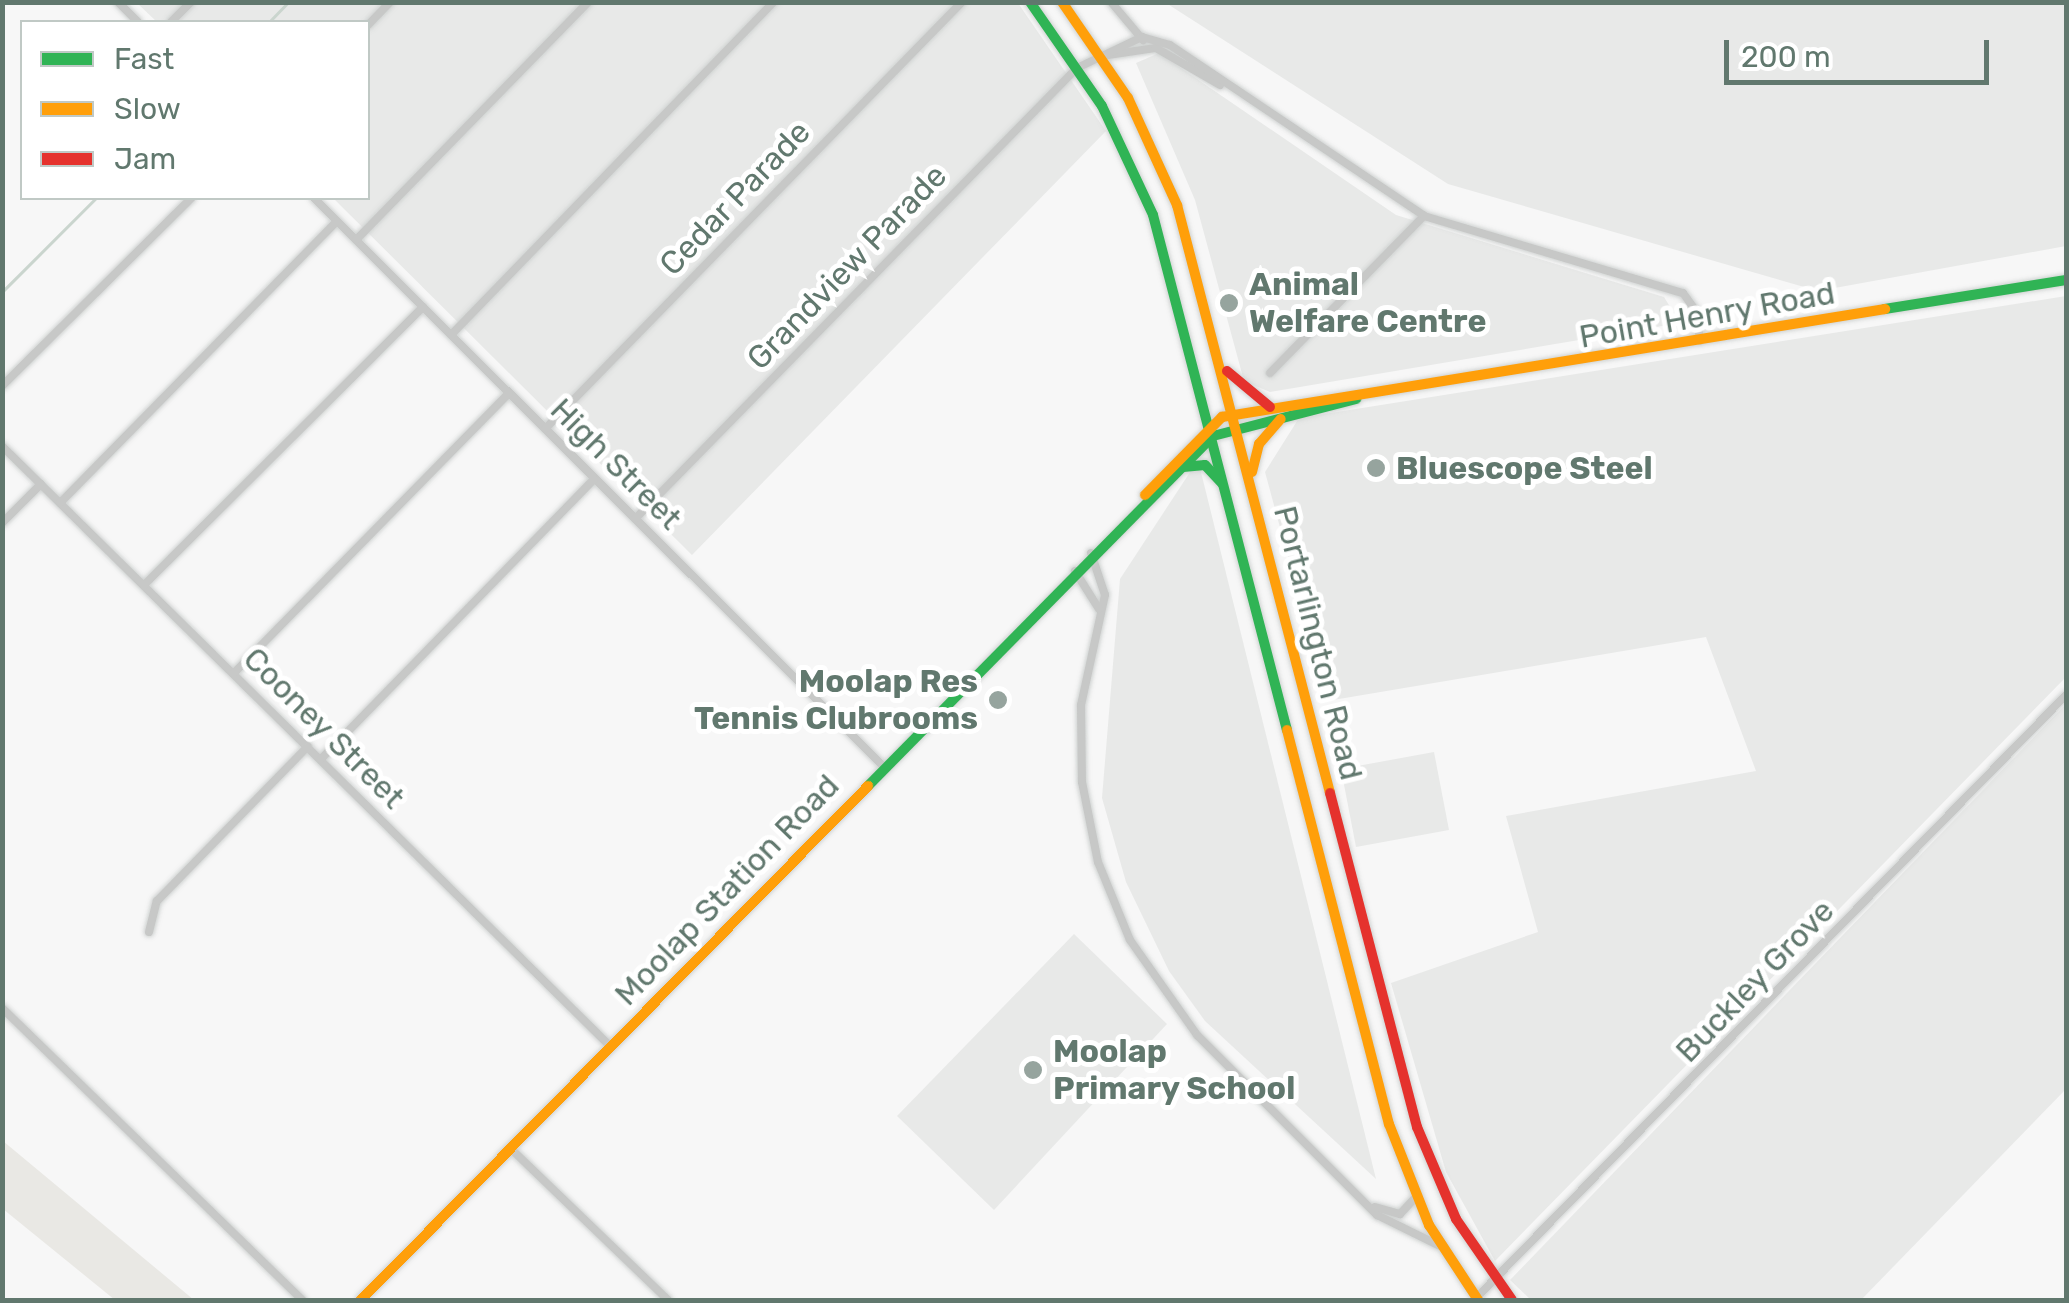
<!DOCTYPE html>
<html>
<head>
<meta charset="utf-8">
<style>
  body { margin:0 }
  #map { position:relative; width:2069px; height:1303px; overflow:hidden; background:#f7f7f7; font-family:Rubik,sans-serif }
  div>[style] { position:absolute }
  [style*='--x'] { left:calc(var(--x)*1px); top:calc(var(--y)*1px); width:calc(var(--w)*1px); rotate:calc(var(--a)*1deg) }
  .built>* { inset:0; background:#e8e9e8 }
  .green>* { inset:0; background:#e9e8e4 }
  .stream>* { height:2.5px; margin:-1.25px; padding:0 1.25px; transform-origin:1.25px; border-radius:1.25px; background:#cad5ce }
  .roads { filter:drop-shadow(0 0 2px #d0d3d2) drop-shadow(0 0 2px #d0d3d2) }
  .street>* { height:8px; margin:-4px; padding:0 4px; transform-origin:4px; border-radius:4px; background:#c7c8c7 }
  .fast>* { height:10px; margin:-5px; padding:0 5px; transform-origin:5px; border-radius:5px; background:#30b455 }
  .slow>* { height:10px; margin:-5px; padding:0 5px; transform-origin:5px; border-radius:5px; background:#ff9f0a }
  .jam>* { height:10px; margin:-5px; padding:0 5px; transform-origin:5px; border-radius:5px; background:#e5322d }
  .dots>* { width:28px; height:28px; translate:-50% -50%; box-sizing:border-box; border:5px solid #fff; border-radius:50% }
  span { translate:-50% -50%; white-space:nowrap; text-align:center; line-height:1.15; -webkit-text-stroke:10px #fff; paint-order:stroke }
  .street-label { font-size:32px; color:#61786e }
  .poi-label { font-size:32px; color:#61786e; font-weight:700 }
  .left { translate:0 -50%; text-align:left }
  .right { translate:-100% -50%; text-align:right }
  .frame { position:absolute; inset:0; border:5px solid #61786e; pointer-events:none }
  .legend { position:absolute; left:20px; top:20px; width:350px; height:180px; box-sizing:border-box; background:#fff; border:2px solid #c0c9c5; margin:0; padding:12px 18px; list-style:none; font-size:30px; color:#61786e }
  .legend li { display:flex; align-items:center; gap:20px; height:50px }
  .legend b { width:50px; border:2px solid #c0c9c5 }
  .scale { position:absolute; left:1724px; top:40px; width:265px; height:45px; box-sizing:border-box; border:5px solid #61786e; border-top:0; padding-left:12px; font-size:30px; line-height:35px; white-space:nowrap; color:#61786e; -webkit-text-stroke:8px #fff; paint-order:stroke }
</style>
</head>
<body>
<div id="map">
  <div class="built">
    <div style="clip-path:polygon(137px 3px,1018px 3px,1106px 131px,692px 555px,333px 198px,368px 198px,368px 22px,157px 22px)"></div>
    <div style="clip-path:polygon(1166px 3px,2066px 3px,2066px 246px,1818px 291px,1448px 184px)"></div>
    <div style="clip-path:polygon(1159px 53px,1396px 215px,1664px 297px,1680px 323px,1270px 392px,1244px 381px,1195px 200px,1136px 63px)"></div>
    <div style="clip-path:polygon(2066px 296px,2066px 677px,1495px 1261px,1446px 1172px,1391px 983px,1538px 932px,1506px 816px,1756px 771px,1706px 637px,1327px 701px,1265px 472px,1299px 418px)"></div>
    <div style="clip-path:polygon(1198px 460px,1376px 1179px,1205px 1021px,1169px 971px,1126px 882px,1102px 798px,1120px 579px)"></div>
    <div style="clip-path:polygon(2066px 704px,2066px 1089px,1861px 1300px,1531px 1300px,1510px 1280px)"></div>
    <div style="clip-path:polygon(1434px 752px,1449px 830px,1356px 847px,1341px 769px)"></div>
    <div style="clip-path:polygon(1074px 934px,1167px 1024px,994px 1210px,897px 1116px)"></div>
  </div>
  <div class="green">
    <div style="clip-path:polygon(2px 1141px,3px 1141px,194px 1300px,115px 1300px,3px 1209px)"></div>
  </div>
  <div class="stream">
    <div style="--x:269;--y:22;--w:28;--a:-46"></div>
    <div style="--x:2;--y:292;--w:133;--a:-45"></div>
  </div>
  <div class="roads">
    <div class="street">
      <div style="--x:118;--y:2;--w:28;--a:45"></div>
      <div style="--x:1111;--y:2;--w:50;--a:49.9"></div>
      <div style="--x:171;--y:22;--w:28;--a:-45"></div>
      <div style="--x:368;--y:25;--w:32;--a:-46"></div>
      <div style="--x:1101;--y:56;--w:56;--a:-8.3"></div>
      <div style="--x:1156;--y:48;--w:74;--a:30"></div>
      <div style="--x:314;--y:198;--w:804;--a:44.95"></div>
      <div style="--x:356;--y:240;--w:332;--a:-45.7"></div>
      <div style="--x:451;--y:335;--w:464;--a:-45.9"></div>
      <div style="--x:1270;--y:373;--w:220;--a:-45.6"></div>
      <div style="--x:2;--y:386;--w:267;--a:-44.8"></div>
      <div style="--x:545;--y:429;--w:597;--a:-45.68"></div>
      <div style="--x:2;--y:446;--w:854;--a:44.62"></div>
      <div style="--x:60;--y:503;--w:395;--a:-45.5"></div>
      <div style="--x:635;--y:519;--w:631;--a:-45.58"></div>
      <div style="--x:1077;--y:68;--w:72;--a:-25.5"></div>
      <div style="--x:1142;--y:37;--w:29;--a:16"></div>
      <div style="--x:1170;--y:45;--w:306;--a:33.9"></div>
      <div style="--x:1424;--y:216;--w:270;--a:16.6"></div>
      <div style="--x:1683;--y:293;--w:22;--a:54"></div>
      <div style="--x:1696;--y:311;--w:30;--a:82"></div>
      <div style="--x:2;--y:523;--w:55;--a:-45"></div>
      <div style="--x:1091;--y:553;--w:44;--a:71.6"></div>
      <div style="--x:1105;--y:595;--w:113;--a:102.3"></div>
      <div style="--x:1081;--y:705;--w:77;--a:89.3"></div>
      <div style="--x:1082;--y:782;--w:82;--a:78.7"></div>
      <div style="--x:1098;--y:862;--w:84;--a:67.7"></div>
      <div style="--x:1130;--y:940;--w:116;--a:54.8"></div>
      <div style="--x:1197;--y:1035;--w:255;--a:45"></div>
      <div style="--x:1377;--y:1215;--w:70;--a:26.2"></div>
      <div style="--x:1075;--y:571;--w:45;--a:57.7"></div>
      <div style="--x:144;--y:585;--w:394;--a:-44.9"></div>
      <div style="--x:234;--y:673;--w:392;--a:-45.5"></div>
      <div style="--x:321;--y:759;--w:391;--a:-45.7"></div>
      <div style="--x:149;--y:932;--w:32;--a:-76"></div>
      <div style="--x:157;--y:901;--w:216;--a:-45.7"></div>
      <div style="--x:2;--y:1008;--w:419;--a:44.2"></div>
      <div style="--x:510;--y:1148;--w:219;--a:43.9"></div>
      <div style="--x:1375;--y:1207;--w:26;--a:16"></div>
      <div style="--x:1400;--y:1214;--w:23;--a:-47"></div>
      <div style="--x:1476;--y:1298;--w:844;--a:-45.62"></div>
    </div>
    <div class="fast">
      <div style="--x:1030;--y:2;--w:126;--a:55.3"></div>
      <div style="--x:1102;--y:106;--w:120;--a:64.9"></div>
      <div style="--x:1153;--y:215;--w:532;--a:75.42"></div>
      <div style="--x:1885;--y:309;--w:183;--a:-9.1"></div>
      <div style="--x:1183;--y:467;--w:22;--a:-5"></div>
      <div style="--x:1205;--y:465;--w:25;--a:47"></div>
      <div style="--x:868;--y:786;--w:491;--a:-45.4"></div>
      <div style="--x:1213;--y:436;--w:148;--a:-14.5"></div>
    </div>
    <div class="slow">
      <div style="--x:1062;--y:2;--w:116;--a:55.5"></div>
      <div style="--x:1128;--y:98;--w:118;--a:65.4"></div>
      <div style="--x:1177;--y:205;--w:608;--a:75.41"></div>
      <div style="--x:1252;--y:472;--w:29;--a:-76"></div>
      <div style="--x:1259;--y:444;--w:33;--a:-49"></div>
      <div style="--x:1145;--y:495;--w:110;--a:-45.4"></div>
      <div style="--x:1222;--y:417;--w:672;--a:-9.25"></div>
      <div style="--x:1287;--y:730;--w:407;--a:75.5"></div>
      <div style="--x:1389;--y:1124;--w:109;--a:68.4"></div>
      <div style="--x:1429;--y:1225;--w:90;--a:56.8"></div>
      <div style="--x:361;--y:1300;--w:722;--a:-45.39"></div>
    </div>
    <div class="jam">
      <div style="--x:1227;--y:371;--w:56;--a:39.9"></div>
      <div style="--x:1330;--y:793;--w:345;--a:75.4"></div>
      <div style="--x:1417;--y:1127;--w:100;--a:67"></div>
      <div style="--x:1456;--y:1219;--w:98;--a:55.3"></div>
    </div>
  </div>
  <div class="dots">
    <div style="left:1229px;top:303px;background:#96a49e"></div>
    <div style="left:1376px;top:468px;background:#96a49e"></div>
    <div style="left:998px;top:700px;background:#96a49e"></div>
    <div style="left:1033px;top:1070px;background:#96a49e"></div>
  </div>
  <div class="street-label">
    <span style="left:735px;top:198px;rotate:-46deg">Cedar Parade</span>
    <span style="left:847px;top:267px;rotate:-46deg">Grandview Parade</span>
    <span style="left:1707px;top:315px;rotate:-10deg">Point Henry Road</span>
    <span style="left:616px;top:464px;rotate:45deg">High Street</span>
    <span style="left:1318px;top:643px;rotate:76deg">Portarlington Road</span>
    <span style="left:324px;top:728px;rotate:45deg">Cooney Street</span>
    <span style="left:727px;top:890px;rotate:-46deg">Moolap Station Road</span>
    <span style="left:1755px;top:981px;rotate:-46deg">Buckley Grove</span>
  </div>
  <div class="poi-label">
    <span class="left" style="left:1249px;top:303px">Animal<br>Welfare Centre</span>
    <span class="left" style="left:1396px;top:468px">Bluescope Steel</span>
    <span class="right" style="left:978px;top:700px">Moolap Res<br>Tennis Clubrooms</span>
    <span class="left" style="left:1053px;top:1070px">Moolap<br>Primary School</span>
  </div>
  <div class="frame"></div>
  <ul class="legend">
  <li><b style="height:12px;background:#30b455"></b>Fast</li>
  <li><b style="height:12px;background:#ff9f0a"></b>Slow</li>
  <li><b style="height:12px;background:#e5322d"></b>Jam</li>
  </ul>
  <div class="scale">200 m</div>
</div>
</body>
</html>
